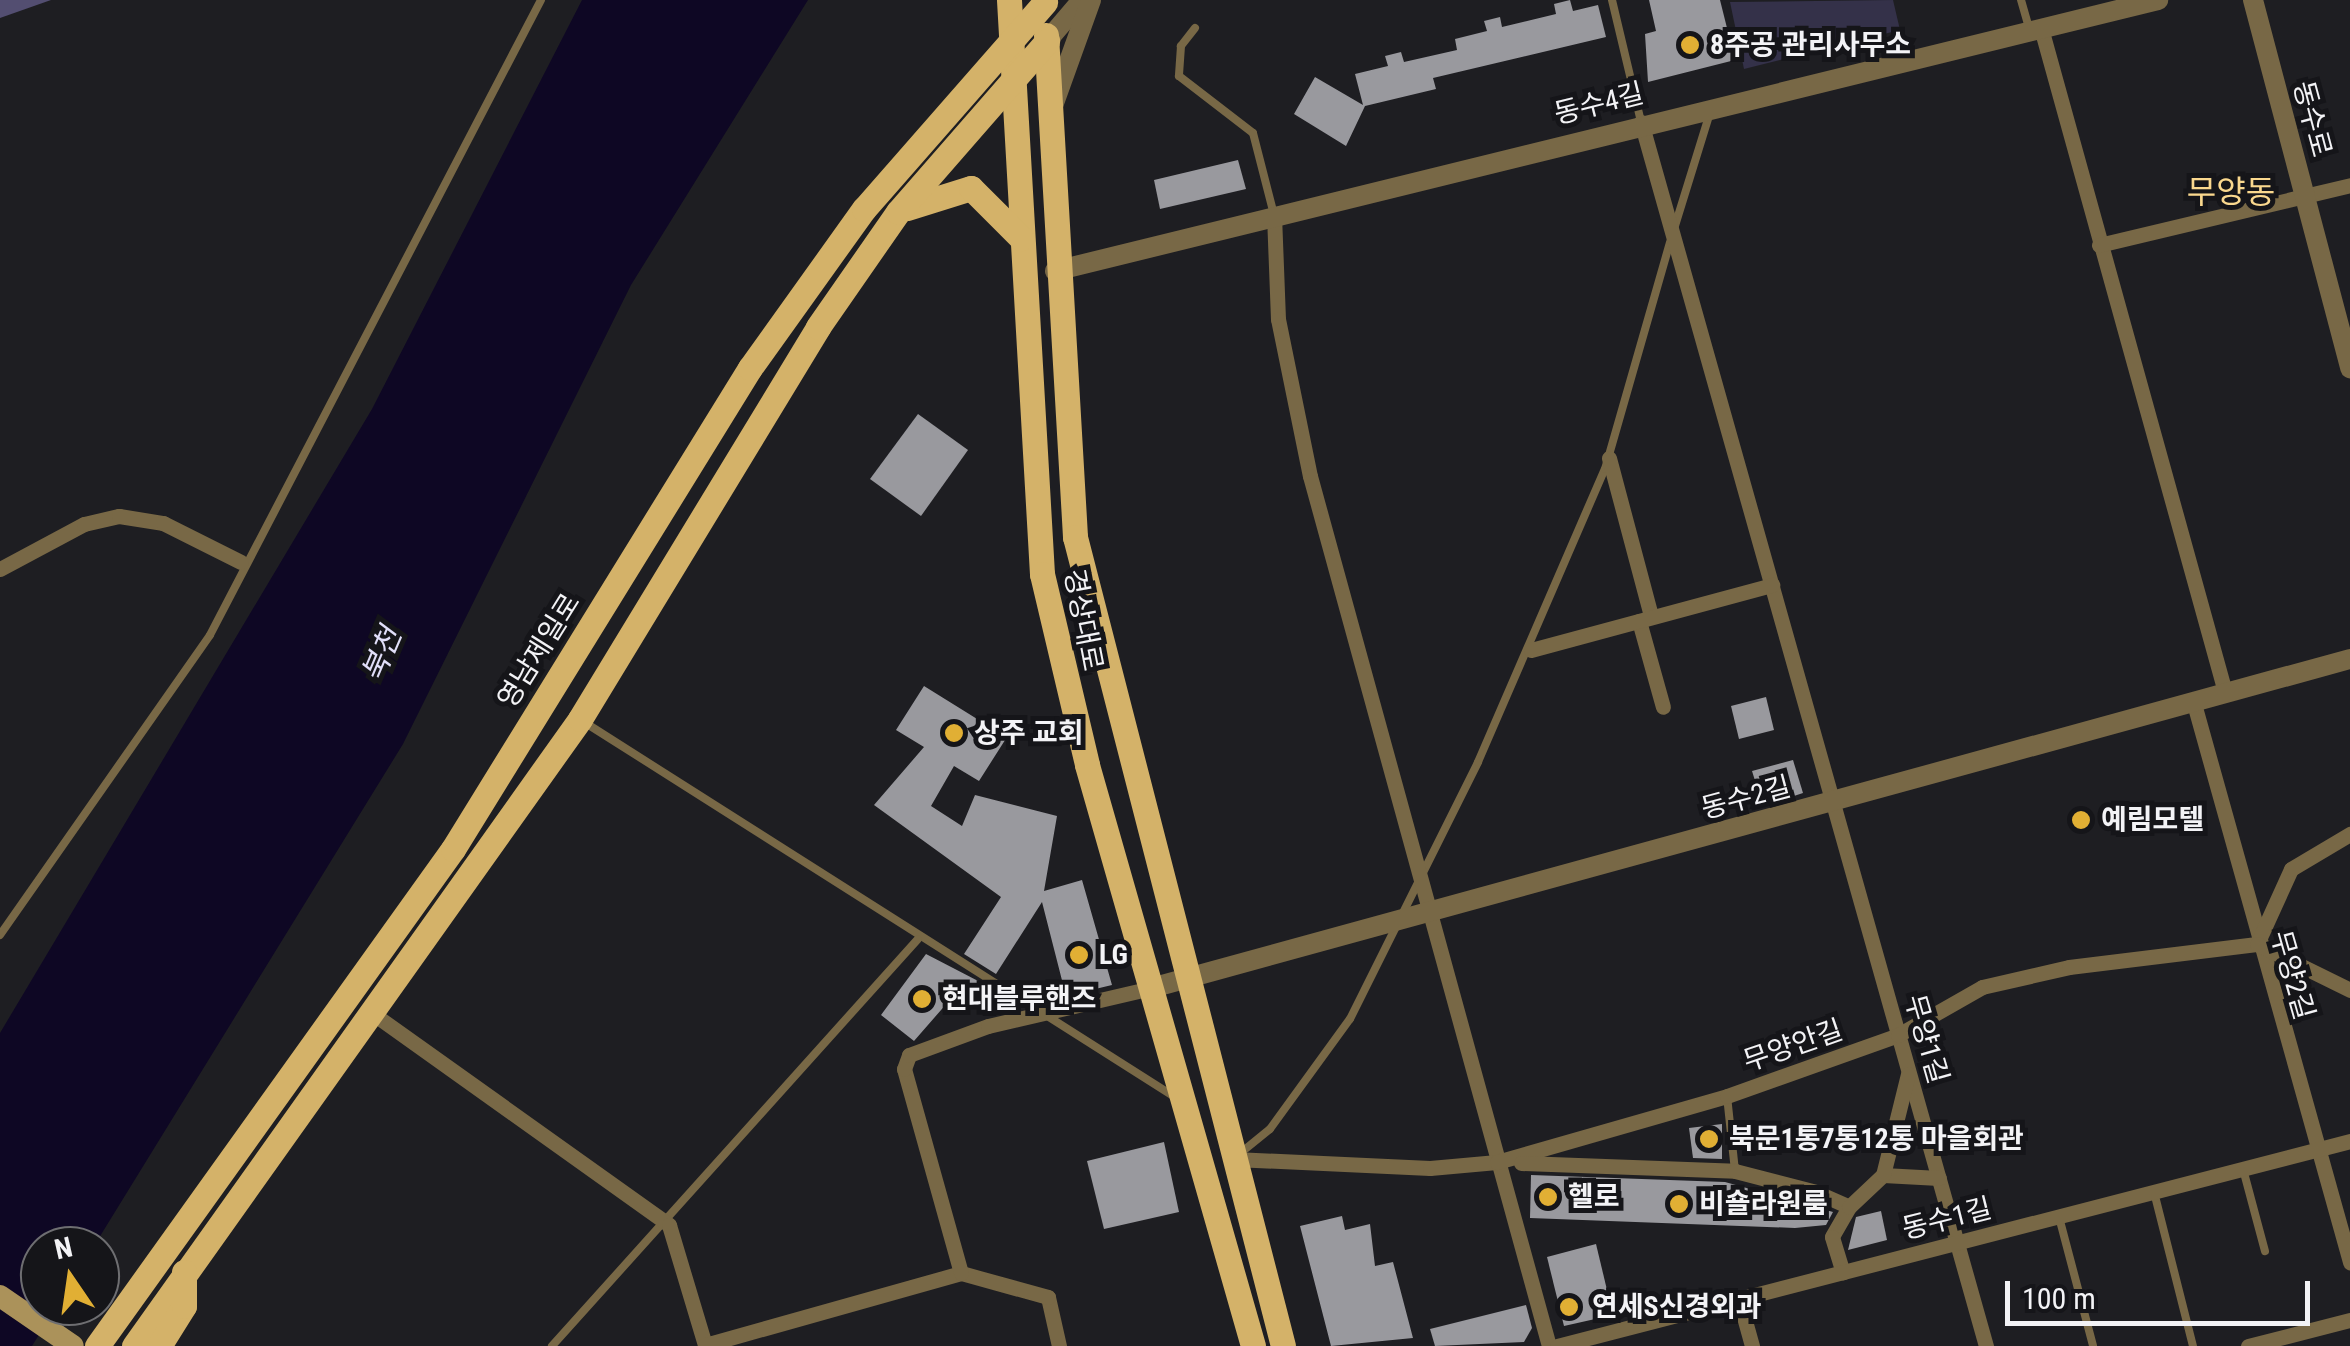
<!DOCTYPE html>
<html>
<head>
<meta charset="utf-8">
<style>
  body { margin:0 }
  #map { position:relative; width:2350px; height:1346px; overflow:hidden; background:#1e1e22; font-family:"Roboto Condensed","Noto Sans KR",sans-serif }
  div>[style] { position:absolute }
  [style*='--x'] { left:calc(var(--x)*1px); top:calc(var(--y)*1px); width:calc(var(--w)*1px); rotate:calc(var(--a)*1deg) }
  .green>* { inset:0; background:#343149 }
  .forest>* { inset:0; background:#534e71 }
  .water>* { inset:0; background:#0e0724 }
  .building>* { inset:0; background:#99999e }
  .service>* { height:8px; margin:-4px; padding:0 4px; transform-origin:4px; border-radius:4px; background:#786846 }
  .minor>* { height:15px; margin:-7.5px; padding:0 7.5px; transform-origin:7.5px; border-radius:7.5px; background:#786846 }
  .tertiary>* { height:20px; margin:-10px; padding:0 10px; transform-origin:10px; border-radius:10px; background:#786846 }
  .secondary>* { height:22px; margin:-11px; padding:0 11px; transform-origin:11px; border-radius:11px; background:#ab925a }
  .primary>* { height:25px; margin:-12.5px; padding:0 12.5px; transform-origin:12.5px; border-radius:12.5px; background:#d4b269 }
  .dots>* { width:28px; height:28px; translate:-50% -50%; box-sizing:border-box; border:5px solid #151519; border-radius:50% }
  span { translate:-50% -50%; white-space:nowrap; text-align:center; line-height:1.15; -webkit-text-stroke:10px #151519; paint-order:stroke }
  .poi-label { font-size:28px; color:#f3f3f6; font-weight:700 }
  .left { translate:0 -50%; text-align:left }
  .street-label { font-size:28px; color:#f3f3f6 }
  .water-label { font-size:30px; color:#e1dff9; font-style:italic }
  .quarter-label { font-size:32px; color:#fad88e }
  .north { position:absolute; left:20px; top:1226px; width:100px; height:100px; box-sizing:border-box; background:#151519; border:2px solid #6e6e71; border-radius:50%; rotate:347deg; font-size:28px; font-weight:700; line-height:40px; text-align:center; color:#f3f3f6 }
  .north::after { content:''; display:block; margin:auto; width:35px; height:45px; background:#e1af34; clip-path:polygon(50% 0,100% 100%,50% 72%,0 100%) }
  .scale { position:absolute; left:2005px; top:1281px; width:305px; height:45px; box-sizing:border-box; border:5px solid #f3f3f6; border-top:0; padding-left:12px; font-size:30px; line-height:35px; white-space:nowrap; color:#f3f3f6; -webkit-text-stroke:8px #151519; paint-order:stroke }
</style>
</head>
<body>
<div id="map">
  <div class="green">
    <div style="clip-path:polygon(1893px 0,1900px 30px,1744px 69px,1730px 2px)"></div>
  </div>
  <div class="forest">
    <div style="clip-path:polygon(0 0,51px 0,0 18px)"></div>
  </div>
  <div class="water">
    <div style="clip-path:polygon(582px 0,808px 0,631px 285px,403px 744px,94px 1246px,40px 1246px,40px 1306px,57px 1306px,32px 1346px,0 1346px,0 1033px,372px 409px)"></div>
  </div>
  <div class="building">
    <div style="clip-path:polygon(1570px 0,1573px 11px,1598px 5px,1606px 37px,1433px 78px,1436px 89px,1365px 106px,1346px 146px,1294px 114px,1315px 77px,1363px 105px,1355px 74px,1388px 66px,1385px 56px,1401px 52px,1404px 62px,1457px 50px,1455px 39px,1487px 31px,1484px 21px,1500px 17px,1502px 27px,1556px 14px,1554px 4px)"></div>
    <div style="clip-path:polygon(1649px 0,1720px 0,1735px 60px,1648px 82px,1645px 34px,1656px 31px)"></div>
    <div style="clip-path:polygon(1238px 160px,1246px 189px,1160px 209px,1154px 180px)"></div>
    <div style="clip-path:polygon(918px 414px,968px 450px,921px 516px,870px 479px)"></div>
    <div style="clip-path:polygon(924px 686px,990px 727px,997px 715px,1007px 737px,979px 781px,954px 766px,931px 806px,962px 826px,975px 795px,1057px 816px,1044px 891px,1082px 880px,1112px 985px,1066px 996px,1042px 902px,996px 974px,964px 954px,1001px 897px,874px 805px,924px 747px,896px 730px)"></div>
    <div style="clip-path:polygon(1766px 697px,1774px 730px,1739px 739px,1731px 706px)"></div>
    <div style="clip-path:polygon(1793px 760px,1803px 793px,1763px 806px,1752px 771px)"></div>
    <div style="clip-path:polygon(926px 954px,982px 983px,969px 1004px,955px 994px,914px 1041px,881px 1015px)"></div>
    <div style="clip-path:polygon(1722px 1124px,1722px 1159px,1693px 1158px,1689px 1128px)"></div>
    <div style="clip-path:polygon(1164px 1142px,1179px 1212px,1104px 1229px,1087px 1161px)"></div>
    <div style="clip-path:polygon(1531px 1175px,1725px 1182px,1833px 1212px,1826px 1225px,1795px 1228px,1530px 1218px)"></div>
    <div style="clip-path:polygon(1881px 1211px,1887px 1240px,1848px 1250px,1856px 1217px)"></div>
    <div style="clip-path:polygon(1342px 1216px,1345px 1230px,1370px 1224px,1375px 1266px,1393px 1262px,1413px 1338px,1331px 1346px,1300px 1226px)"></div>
    <div style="clip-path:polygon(1596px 1244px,1613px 1315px,1564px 1326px,1547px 1257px)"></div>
    <div style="clip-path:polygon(1526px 1305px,1532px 1328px,1524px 1342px,1435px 1346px,1430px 1329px)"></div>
  </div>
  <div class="service">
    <div style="--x:1612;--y:0;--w:125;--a:76.6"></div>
    <div style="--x:2021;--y:0;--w:32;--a:74"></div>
    <div style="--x:1195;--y:28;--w:23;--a:128"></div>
    <div style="--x:1181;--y:46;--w:30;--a:94"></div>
    <div style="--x:1179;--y:76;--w:93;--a:37.6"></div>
    <div style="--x:1253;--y:133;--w:85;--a:75.6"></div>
    <div style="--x:1674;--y:229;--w:121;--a:-72.8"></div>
    <div style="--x:584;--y:722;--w:700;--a:32.4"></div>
    <div style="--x:0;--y:935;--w:366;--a:-55"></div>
    <div style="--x:210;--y:635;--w:716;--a:-62.47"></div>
    <div style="--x:1727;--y:1096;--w:75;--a:83.9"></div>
    <div style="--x:1238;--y:1155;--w:41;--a:-39.1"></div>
    <div style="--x:1270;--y:1129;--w:136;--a:-54"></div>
    <div style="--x:1350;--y:1019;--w:287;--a:-63.5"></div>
    <div style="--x:1478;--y:762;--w:319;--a:-66.6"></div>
    <div style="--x:1605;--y:469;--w:236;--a:-74"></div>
    <div style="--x:2243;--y:1169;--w:85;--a:75"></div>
    <div style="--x:2154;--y:1192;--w:159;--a:75.8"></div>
    <div style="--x:2059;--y:1217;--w:133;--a:75.2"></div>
    <div style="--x:552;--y:1346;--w:547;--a:-48.04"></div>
  </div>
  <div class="minor">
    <div style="--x:2041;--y:28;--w:689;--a:74.51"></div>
    <div style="--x:1641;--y:122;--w:1272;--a:74.26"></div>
    <div style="--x:1274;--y:215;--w:104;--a:87.8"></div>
    <div style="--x:1278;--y:319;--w:160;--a:78.5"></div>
    <div style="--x:1310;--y:476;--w:902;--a:74.64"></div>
    <div style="--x:2099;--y:245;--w:258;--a:-13.4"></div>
    <div style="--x:1609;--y:458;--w:163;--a:75.1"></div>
    <div style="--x:0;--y:569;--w:95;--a:-28.2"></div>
    <div style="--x:84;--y:524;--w:36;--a:-13"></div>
    <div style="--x:119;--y:516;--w:45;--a:9"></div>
    <div style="--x:163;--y:523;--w:87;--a:26.6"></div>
    <div style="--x:1639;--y:621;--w:89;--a:74.4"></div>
    <div style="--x:1531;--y:650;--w:250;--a:-15.1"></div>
    <div style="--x:2193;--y:700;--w:584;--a:74.39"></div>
    <div style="--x:2257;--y:944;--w:82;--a:-65.6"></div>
    <div style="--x:2291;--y:869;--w:69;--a:-30.7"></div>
    <div style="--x:372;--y:1013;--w:365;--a:35.5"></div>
    <div style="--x:669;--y:1225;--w:125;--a:73.3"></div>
    <div style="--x:705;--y:1345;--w:266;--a:-15.7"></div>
    <div style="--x:1234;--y:1159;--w:196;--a:2.6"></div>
    <div style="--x:1430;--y:1168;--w:67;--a:-5.1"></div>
    <div style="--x:1497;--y:1162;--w:239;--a:-16"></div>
    <div style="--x:1727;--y:1096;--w:182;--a:-19.6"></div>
    <div style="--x:1898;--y:1035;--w:97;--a:-29.7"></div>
    <div style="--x:1982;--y:987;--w:89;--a:-12.9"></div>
    <div style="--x:2069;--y:967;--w:189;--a:-7"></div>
    <div style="--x:2257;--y:944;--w:104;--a:26.3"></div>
    <div style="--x:1521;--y:1163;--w:214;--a:2.1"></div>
    <div style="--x:1735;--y:1171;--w:84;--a:14.5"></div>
    <div style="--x:1816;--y:1192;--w:36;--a:24"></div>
    <div style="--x:1849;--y:1207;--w:34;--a:120"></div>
    <div style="--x:1832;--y:1237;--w:37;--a:73"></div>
    <div style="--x:1883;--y:1175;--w:56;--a:3.1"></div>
    <div style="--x:1849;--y:1207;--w:47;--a:-43.3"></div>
    <div style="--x:1883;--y:1175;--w:104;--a:-76.1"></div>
    <div style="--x:1739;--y:1299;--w:49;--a:74.5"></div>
    <div style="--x:1059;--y:1346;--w:50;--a:-102.7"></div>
    <div style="--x:1048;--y:1297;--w:90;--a:-164.6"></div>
    <div style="--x:961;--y:1273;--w:212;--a:-105.6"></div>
    <div style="--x:904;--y:1069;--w:15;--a:-70"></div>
    <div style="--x:909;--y:1055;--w:84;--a:-20.2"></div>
    <div style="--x:988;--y:1026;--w:171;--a:-13.1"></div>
    <div style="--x:1557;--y:1346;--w:819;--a:-14.49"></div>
    <div style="--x:2248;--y:1346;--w:105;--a:-14.3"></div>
  </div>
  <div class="tertiary">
    <div style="--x:2253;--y:0;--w:381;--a:75.2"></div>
    <div style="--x:1047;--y:41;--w:54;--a:-49.5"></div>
    <div style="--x:1054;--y:103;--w:109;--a:-70.2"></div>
    <div style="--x:1055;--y:271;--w:1136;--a:-13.8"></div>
    <div style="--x:1155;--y:987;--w:1239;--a:-15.35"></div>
  </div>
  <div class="secondary">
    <div style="--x:0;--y:1296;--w:88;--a:34.4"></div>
  </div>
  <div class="primary">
    <div style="--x:1009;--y:0;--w:575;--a:86.71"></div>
    <div style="--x:1042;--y:574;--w:196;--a:76.7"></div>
    <div style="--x:1087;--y:765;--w:604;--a:74.05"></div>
    <div style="--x:1046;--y:35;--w:503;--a:86.69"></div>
    <div style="--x:1075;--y:537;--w:835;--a:75.58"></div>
    <div style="--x:907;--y:208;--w:67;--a:-17.4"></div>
    <div style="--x:971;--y:188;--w:71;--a:45"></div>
    <div style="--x:97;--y:1346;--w:611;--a:-54.39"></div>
    <div style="--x:453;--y:849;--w:565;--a:-58.31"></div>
    <div style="--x:750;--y:368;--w:196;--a:-54.4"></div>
    <div style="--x:864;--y:209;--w:275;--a:-48.8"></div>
    <div style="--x:134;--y:1346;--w:769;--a:-54.57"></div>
    <div style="--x:580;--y:719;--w:459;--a:-58.7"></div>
    <div style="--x:818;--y:327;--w:140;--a:-55.2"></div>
    <div style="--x:898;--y:212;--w:227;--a:-48.9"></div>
    <div style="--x:159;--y:1346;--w:47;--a:-58"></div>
    <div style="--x:184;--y:1306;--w:34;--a:-90"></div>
  </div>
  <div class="dots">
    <div style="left:1690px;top:45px;background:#e1af34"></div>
    <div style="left:954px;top:733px;background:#e1af34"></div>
    <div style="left:2081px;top:820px;background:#e1af34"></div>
    <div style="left:1079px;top:955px;background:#e1af34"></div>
    <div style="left:922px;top:999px;background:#e1af34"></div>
    <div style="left:1709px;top:1139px;background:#e1af34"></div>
    <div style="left:1548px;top:1197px;background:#e1af34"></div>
    <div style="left:1679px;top:1204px;background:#e1af34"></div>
    <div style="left:1569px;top:1307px;background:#e1af34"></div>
  </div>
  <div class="poi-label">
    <span class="left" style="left:1710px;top:45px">8주공 관리사무소</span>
    <span class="left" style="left:974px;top:733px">상주 교회</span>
    <span class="left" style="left:2101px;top:820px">예림모텔</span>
    <span class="left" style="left:1099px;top:955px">LG</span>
    <span class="left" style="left:942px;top:999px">현대블루핸즈</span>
    <span class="left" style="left:1729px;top:1139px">북문1통7통12통 마을회관</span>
    <span class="left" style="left:1568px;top:1197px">헬로</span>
    <span class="left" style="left:1699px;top:1204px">비숄라원룸</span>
    <span class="left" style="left:1592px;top:1307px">연세S신경외과</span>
  </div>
  <div class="street-label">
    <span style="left:1599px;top:104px;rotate:-14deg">동수4길</span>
    <span style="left:2312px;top:119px;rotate:75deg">동수로</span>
    <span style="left:1083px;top:620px;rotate:79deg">경상대로</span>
    <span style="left:539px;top:651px;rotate:-58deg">영남제일로</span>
    <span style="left:1746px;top:798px;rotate:-15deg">동수2길</span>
    <span style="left:2292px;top:975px;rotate:74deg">무양2길</span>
    <span style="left:1926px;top:1039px;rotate:74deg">무양1길</span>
    <span style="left:1793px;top:1046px;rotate:-19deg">무양안길</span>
    <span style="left:1947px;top:1219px;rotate:-14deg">동수1길</span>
  </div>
  <div class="water-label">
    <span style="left:382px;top:655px;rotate:-67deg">북천</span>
  </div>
  <div class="quarter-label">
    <span style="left:2231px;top:192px">무양동</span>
  </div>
  <div class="north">N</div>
  <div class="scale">100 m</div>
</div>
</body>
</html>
